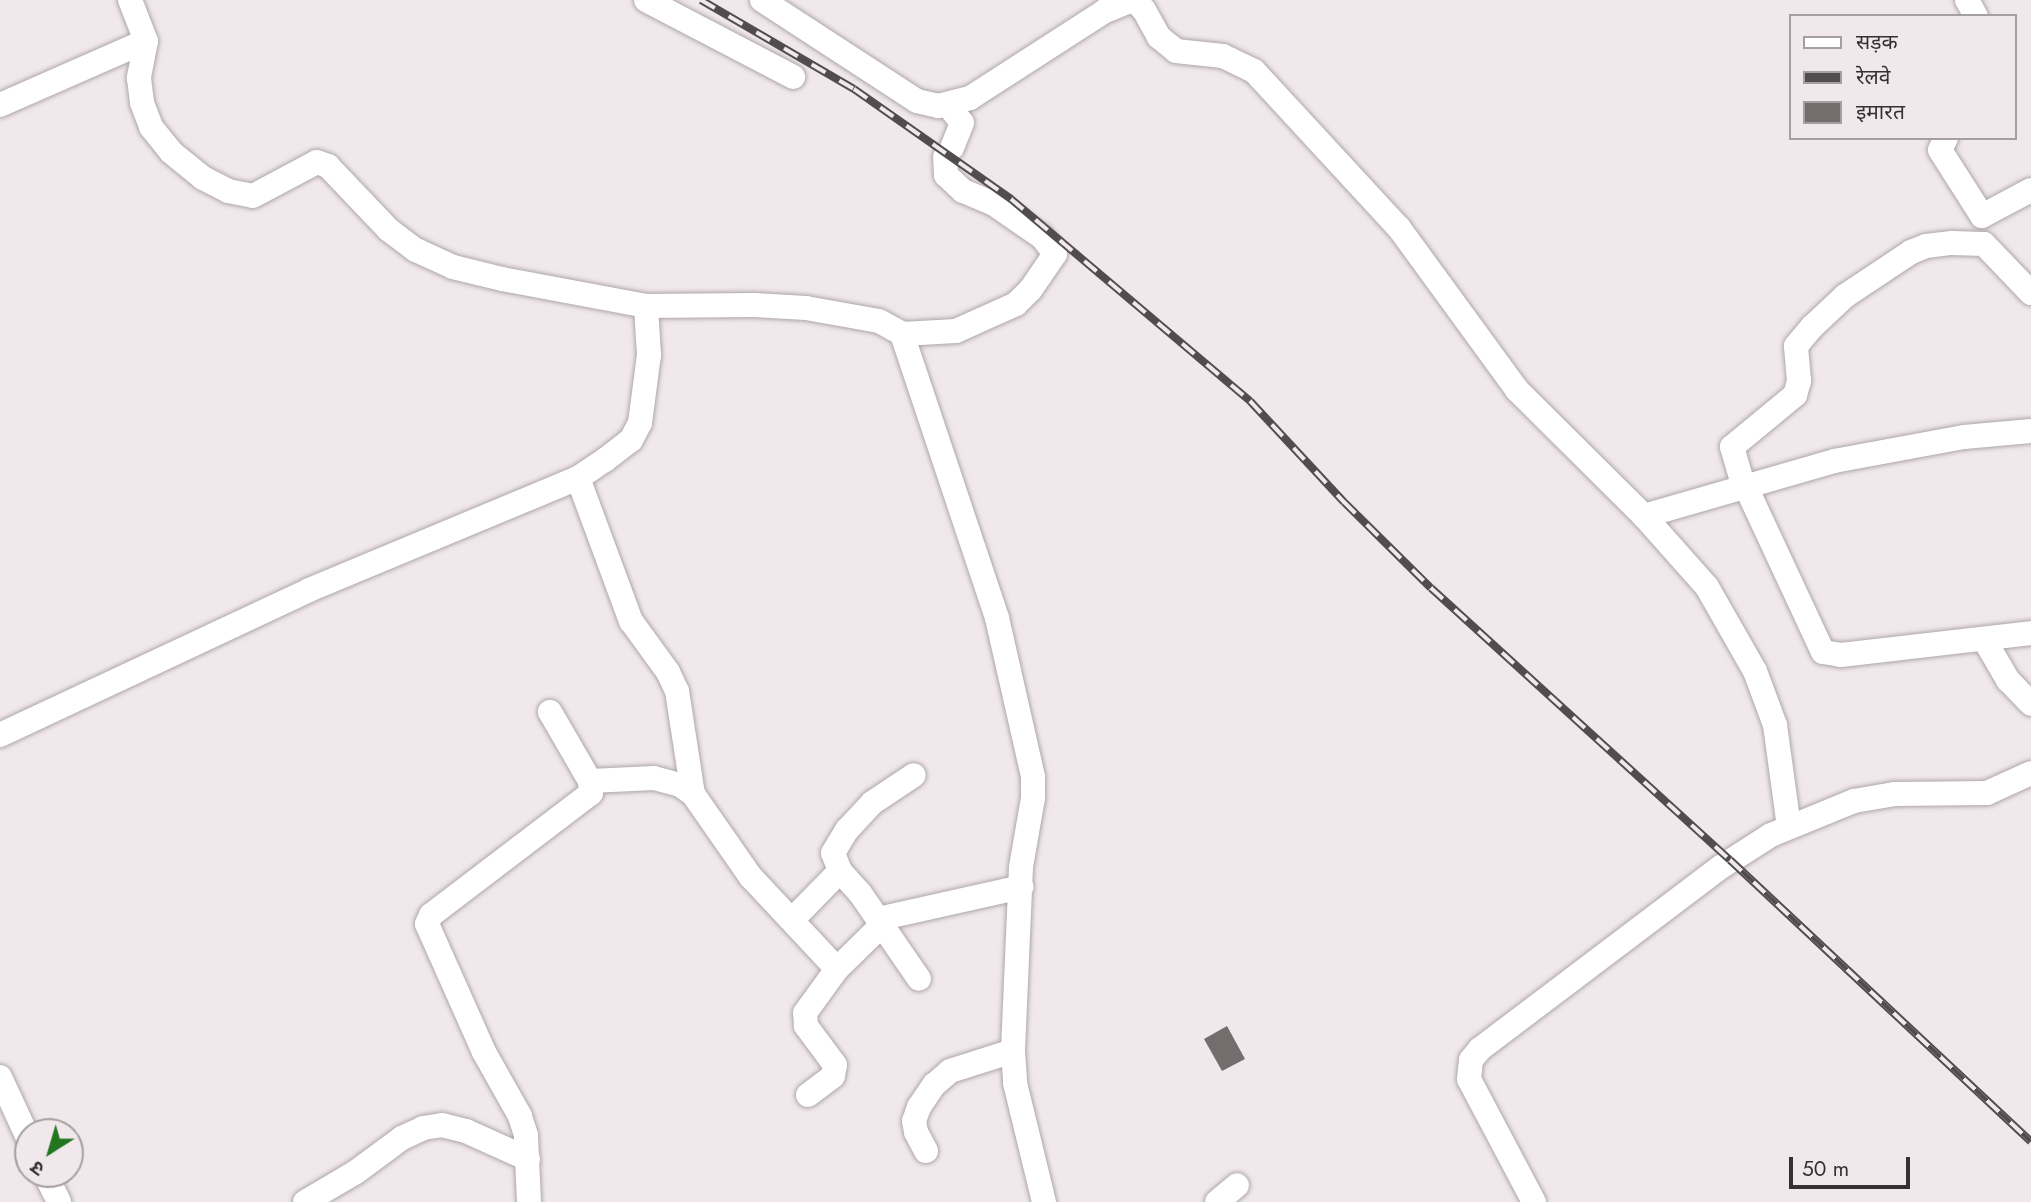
<!DOCTYPE html>
<html>
<head>
<meta charset="utf-8">
<style>
  body { margin:0 }
  #map { position:relative; width:2031px; height:1202px; overflow:hidden; background:#f0e8ea; font-family:Jost,"Noto Sans Devanagari",sans-serif }
  div>[style] { position:absolute }
  [style*='--x'] { left:calc(var(--x)*1px); top:calc(var(--y)*1px); width:calc(var(--w)*1px); rotate:calc(var(--a)*1deg) }
  .building>* { inset:0; background:#746d6e }
  .roads { filter:drop-shadow(0 0 2px #aea6a8) drop-shadow(0 0 2px #aea6a8) }
  .minor>* { height:24px; margin:-12px; padding:0 12px; transform-origin:12px; border-radius:12px; background:#fff }
  .rail>* { height:8px; margin-top:-4px; transform-origin:0; background:repeating-linear-gradient(90deg,#f0e8ea 0 16px,#514d4e 0 32px); box-sizing:border-box; border-block:2px solid #514d4e }
  span { translate:-50% -50%; white-space:nowrap; text-align:center; line-height:1.15; -webkit-text-stroke:7px #f0e8ea; paint-order:stroke }
  .legend { position:absolute; left:1789px; top:14px; width:228px; height:126px; box-sizing:border-box; background:#f0e8ea; border:2px solid #a59fa0; margin:0; padding:9px 12px; list-style:none; font-size:21px; color:#343132 }
  .legend li { display:flex; align-items:center; gap:14px; height:35px }
  .legend b { width:35px; border:2px solid #a59fa0 }
  .north { position:absolute; left:14px; top:1118px; width:70px; height:70px; box-sizing:border-box; background:#f0e8ea; border:2px solid #a59fa0; border-radius:50%; rotate:217deg; font-size:19px; font-weight:700; line-height:28px; text-align:center; color:#343132 }
  .north::after { content:''; display:block; margin:auto; width:24px; height:32px; background:#24751f; clip-path:polygon(50% 0,100% 100%,50% 72%,0 100%) }
  .scale { position:absolute; left:1789px; top:1157px; width:121px; height:32px; box-sizing:border-box; border:4px solid #343132; border-top:0; padding-left:9px; font-size:21px; line-height:24px; white-space:nowrap; color:#343132; -webkit-text-stroke:5px #f0e8ea; paint-order:stroke }
</style>
</head>
<body>
<div id="map">
  <div class="building">
    <div style="clip-path:polygon(1227px 1026px,1245px 1059px,1222px 1071px,1204px 1039px)"></div>
  </div>
  <div class="roads">
    <div class="minor">
      <div style="--x:130;--y:0;--w:44;--a:68.7"></div>
      <div style="--x:146;--y:41;--w:38;--a:101"></div>
      <div style="--x:139;--y:78;--w:25;--a:83"></div>
      <div style="--x:142;--y:103;--w:26;--a:69"></div>
      <div style="--x:151;--y:127;--w:32;--a:51"></div>
      <div style="--x:171;--y:152;--w:41;--a:39.1"></div>
      <div style="--x:203;--y:178;--w:28;--a:27"></div>
      <div style="--x:228;--y:191;--w:25;--a:11"></div>
      <div style="--x:253;--y:196;--w:72;--a:-28"></div>
      <div style="--x:317;--y:162;--w:12;--a:20"></div>
      <div style="--x:328;--y:166;--w:88;--a:46.4"></div>
      <div style="--x:389;--y:230;--w:34;--a:37"></div>
      <div style="--x:416;--y:250;--w:41;--a:24.7"></div>
      <div style="--x:453;--y:267;--w:50;--a:13.8"></div>
      <div style="--x:502;--y:279;--w:147;--a:10.6"></div>
      <div style="--x:646;--y:306;--w:108;--a:-0.5"></div>
      <div style="--x:754;--y:305;--w:52;--a:3.3"></div>
      <div style="--x:806;--y:308;--w:74;--a:10.1"></div>
      <div style="--x:879;--y:321;--w:26;--a:29"></div>
      <div style="--x:902;--y:334;--w:54;--a:-3.2"></div>
      <div style="--x:956;--y:331;--w:66;--a:-24.2"></div>
      <div style="--x:1016;--y:304;--w:21;--a:-45"></div>
      <div style="--x:1031;--y:289;--w:42;--a:-55.6"></div>
      <div style="--x:1055;--y:254;--w:21;--a:-127"></div>
      <div style="--x:1042;--y:237;--w:58;--a:-145.5"></div>
      <div style="--x:994;--y:204;--w:34;--a:-157"></div>
      <div style="--x:963;--y:191;--w:23;--a:-137"></div>
      <div style="--x:946;--y:175;--w:18;--a:-93"></div>
      <div style="--x:646;--y:0;--w:166;--a:27.6"></div>
      <div style="--x:762;--y:0;--w:185;--a:33.1"></div>
      <div style="--x:917;--y:101;--w:22;--a:13"></div>
      <div style="--x:938;--y:106;--w:33;--a:-14"></div>
      <div style="--x:970;--y:98;--w:161;--a:-32.8"></div>
      <div style="--x:1105;--y:11;--w:29;--a:-22"></div>
      <div style="--x:1134;--y:0;--w:14;--a:45"></div>
      <div style="--x:1144;--y:10;--w:31;--a:61"></div>
      <div style="--x:1159;--y:37;--w:22;--a:39"></div>
      <div style="--x:1176;--y:51;--w:47;--a:6.1"></div>
      <div style="--x:1223;--y:56;--w:34;--a:26"></div>
      <div style="--x:1254;--y:71;--w:214;--a:47.3"></div>
      <div style="--x:1399;--y:228;--w:200;--a:53.9"></div>
      <div style="--x:1517;--y:390;--w:179;--a:44.8"></div>
      <div style="--x:1644;--y:516;--w:198;--a:-16.1"></div>
      <div style="--x:1834;--y:461;--w:132;--a:-10.5"></div>
      <div style="--x:1964;--y:437;--w:67;--a:-5.1"></div>
      <div style="--x:1967;--y:0;--w:18;--a:61"></div>
      <div style="--x:0;--y:105;--w:159;--a:-23.7"></div>
      <div style="--x:949;--y:106;--w:21;--a:53"></div>
      <div style="--x:962;--y:123;--w:27;--a:112"></div>
      <div style="--x:1946;--y:138;--w:13;--a:117"></div>
      <div style="--x:1940;--y:150;--w:78;--a:57.5"></div>
      <div style="--x:1982;--y:216;--w:55;--a:-28"></div>
      <div style="--x:902;--y:334;--w:299;--a:71.5"></div>
      <div style="--x:997;--y:618;--w:163;--a:77.2"></div>
      <div style="--x:1033;--y:777;--w:21;--a:90"></div>
      <div style="--x:1033;--y:798;--w:70;--a:99.9"></div>
      <div style="--x:1021;--y:867;--w:184;--a:92.5"></div>
      <div style="--x:1013;--y:1051;--w:32;--a:86"></div>
      <div style="--x:1015;--y:1083;--w:122;--a:76.3"></div>
      <div style="--x:578;--y:478;--w:153;--a:69.7"></div>
      <div style="--x:631;--y:621;--w:63;--a:54"></div>
      <div style="--x:668;--y:672;--w:21;--a:65"></div>
      <div style="--x:677;--y:691;--w:104;--a:81.2"></div>
      <div style="--x:1746;--y:487;--w:182;--a:65"></div>
      <div style="--x:1823;--y:652;--w:18;--a:9"></div>
      <div style="--x:1841;--y:655;--w:191;--a:-6.6"></div>
      <div style="--x:1744;--y:488;--w:43;--a:-106.3"></div>
      <div style="--x:1732;--y:447;--w:82;--a:-39.5"></div>
      <div style="--x:1795;--y:395;--w:15;--a:-74"></div>
      <div style="--x:1799;--y:381;--w:35;--a:-95"></div>
      <div style="--x:1796;--y:346;--w:26;--a:-50"></div>
      <div style="--x:1813;--y:326;--w:44;--a:-43.2"></div>
      <div style="--x:1845;--y:296;--w:79;--a:-33.7"></div>
      <div style="--x:1911;--y:252;--w:16;--a:-22"></div>
      <div style="--x:1926;--y:246;--w:26;--a:-7"></div>
      <div style="--x:1952;--y:243;--w:32;--a:2"></div>
      <div style="--x:1984;--y:244;--w:68;--a:46.2"></div>
      <div style="--x:1644;--y:516;--w:95;--a:48.4"></div>
      <div style="--x:1707;--y:587;--w:97;--a:60.3"></div>
      <div style="--x:1755;--y:671;--w:58;--a:69.7"></div>
      <div style="--x:1775;--y:725;--w:103;--a:82.2"></div>
      <div style="--x:1984;--y:639;--w:48;--a:59.7"></div>
      <div style="--x:2008;--y:680;--w:33;--a:46"></div>
      <div style="--x:0;--y:735;--w:341;--a:-25.1"></div>
      <div style="--x:309;--y:590;--w:291;--a:-22.6"></div>
      <div style="--x:578;--y:478;--w:32;--a:-34"></div>
      <div style="--x:605;--y:460;--w:33;--a:-38"></div>
      <div style="--x:631;--y:440;--w:19;--a:-62"></div>
      <div style="--x:640;--y:423;--w:69;--a:-82.5"></div>
      <div style="--x:649;--y:355;--w:49;--a:-93.5"></div>
      <div style="--x:590;--y:781;--w:64;--a:-2.7"></div>
      <div style="--x:654;--y:778;--w:27;--a:15"></div>
      <div style="--x:680;--y:785;--w:16;--a:35"></div>
      <div style="--x:693;--y:794;--w:100;--a:55.2"></div>
      <div style="--x:750;--y:876;--w:127;--a:46.9"></div>
      <div style="--x:840;--y:871;--w:19;--a:-111"></div>
      <div style="--x:833;--y:853;--w:27;--a:-59"></div>
      <div style="--x:847;--y:830;--w:37;--a:-47"></div>
      <div style="--x:872;--y:803;--w:50;--a:-33.7"></div>
      <div style="--x:878;--y:919;--w:147;--a:-12.6"></div>
      <div style="--x:792;--y:920;--w:69;--a:-45.6"></div>
      <div style="--x:840;--y:871;--w:30;--a:48"></div>
      <div style="--x:860;--y:893;--w:104;--a:55.5"></div>
      <div style="--x:0;--y:1077;--w:67;--a:65.3"></div>
      <div style="--x:808;--y:1095;--w:31;--a:-37"></div>
      <div style="--x:833;--y:1076;--w:11;--a:-80"></div>
      <div style="--x:835;--y:1065;--w:49;--a:-126.6"></div>
      <div style="--x:806;--y:1026;--w:13;--a:-94"></div>
      <div style="--x:805;--y:1013;--w:54;--a:-54"></div>
      <div style="--x:837;--y:969;--w:63;--a:-44.4"></div>
      <div style="--x:926;--y:1151;--w:21;--a:-118"></div>
      <div style="--x:916;--y:1132;--w:11;--a:-100"></div>
      <div style="--x:914;--y:1121;--w:15;--a:-70"></div>
      <div style="--x:919;--y:1107;--w:27;--a:-56"></div>
      <div style="--x:934;--y:1085;--w:21;--a:-41"></div>
      <div style="--x:950;--y:1071;--w:66;--a:-17.6"></div>
      <div style="--x:45;--y:1174;--w:31;--a:63"></div>
      <div style="--x:305;--y:1202;--w:59;--a:-30.5"></div>
      <div style="--x:356;--y:1172;--w:57;--a:-36.5"></div>
      <div style="--x:402;--y:1138;--w:23;--a:-25"></div>
      <div style="--x:423;--y:1128;--w:19;--a:-9"></div>
      <div style="--x:442;--y:1125;--w:25;--a:14"></div>
      <div style="--x:466;--y:1131;--w:68;--a:24.3"></div>
      <div style="--x:529;--y:1202;--w:67;--a:-92.6"></div>
      <div style="--x:526;--y:1135;--w:20;--a:-108"></div>
      <div style="--x:520;--y:1116;--w:73;--a:-119.4"></div>
      <div style="--x:484;--y:1052;--w:140;--a:-114"></div>
      <div style="--x:427;--y:924;--w:10;--a:-66"></div>
      <div style="--x:431;--y:915;--w:201;--a:-37.3"></div>
      <div style="--x:591;--y:793;--w:12;--a:-95"></div>
      <div style="--x:590;--y:781;--w:80;--a:-120.1"></div>
      <div style="--x:1217;--y:1202;--w:26;--a:-40"></div>
      <div style="--x:1534;--y:1202;--w:139;--a:-117.9"></div>
      <div style="--x:1469;--y:1079;--w:19;--a:-84"></div>
      <div style="--x:1471;--y:1060;--w:14;--a:-51"></div>
      <div style="--x:1480;--y:1049;--w:302;--a:-37.1"></div>
      <div style="--x:1721;--y:867;--w:59;--a:-32.6"></div>
      <div style="--x:1771;--y:835;--w:90;--a:-22.3"></div>
      <div style="--x:1854;--y:801;--w:42;--a:-9.7"></div>
      <div style="--x:1895;--y:794;--w:92;--a:-0.6"></div>
      <div style="--x:1987;--y:793;--w:48;--a:-24.4"></div>
    </div>
  </div>
  <div class="rail">
    <div style="--x:701;--y:0;--w:177;--a:30.2"></div>
    <div style="--x:854;--y:89;--w:192;--a:35"></div>
    <div style="--x:1011;--y:199;--w:313;--a:40.2"></div>
    <div style="--x:1250;--y:401;--w:138;--a:47.1"></div>
    <div style="--x:1344;--y:502;--w:122;--a:44.7"></div>
    <div style="--x:1431;--y:588;--w:404;--a:42.3"></div>
    <div style="--x:1730;--y:860;--w:412;--a:43.1"></div>
  </div>
  <ul class="legend">
  <li><b style="height:9px;background:#fff"></b>सड़क</li>
  <li><b style="height:9px;background:#514d4e"></b>रेलवे</li>
  <li><b style="height:19px;background:#746d6e"></b>इमारत</li>
  </ul>
  <div class="north">उ</div>
  <div class="scale">50 m</div>
</div>
</body>
</html>
